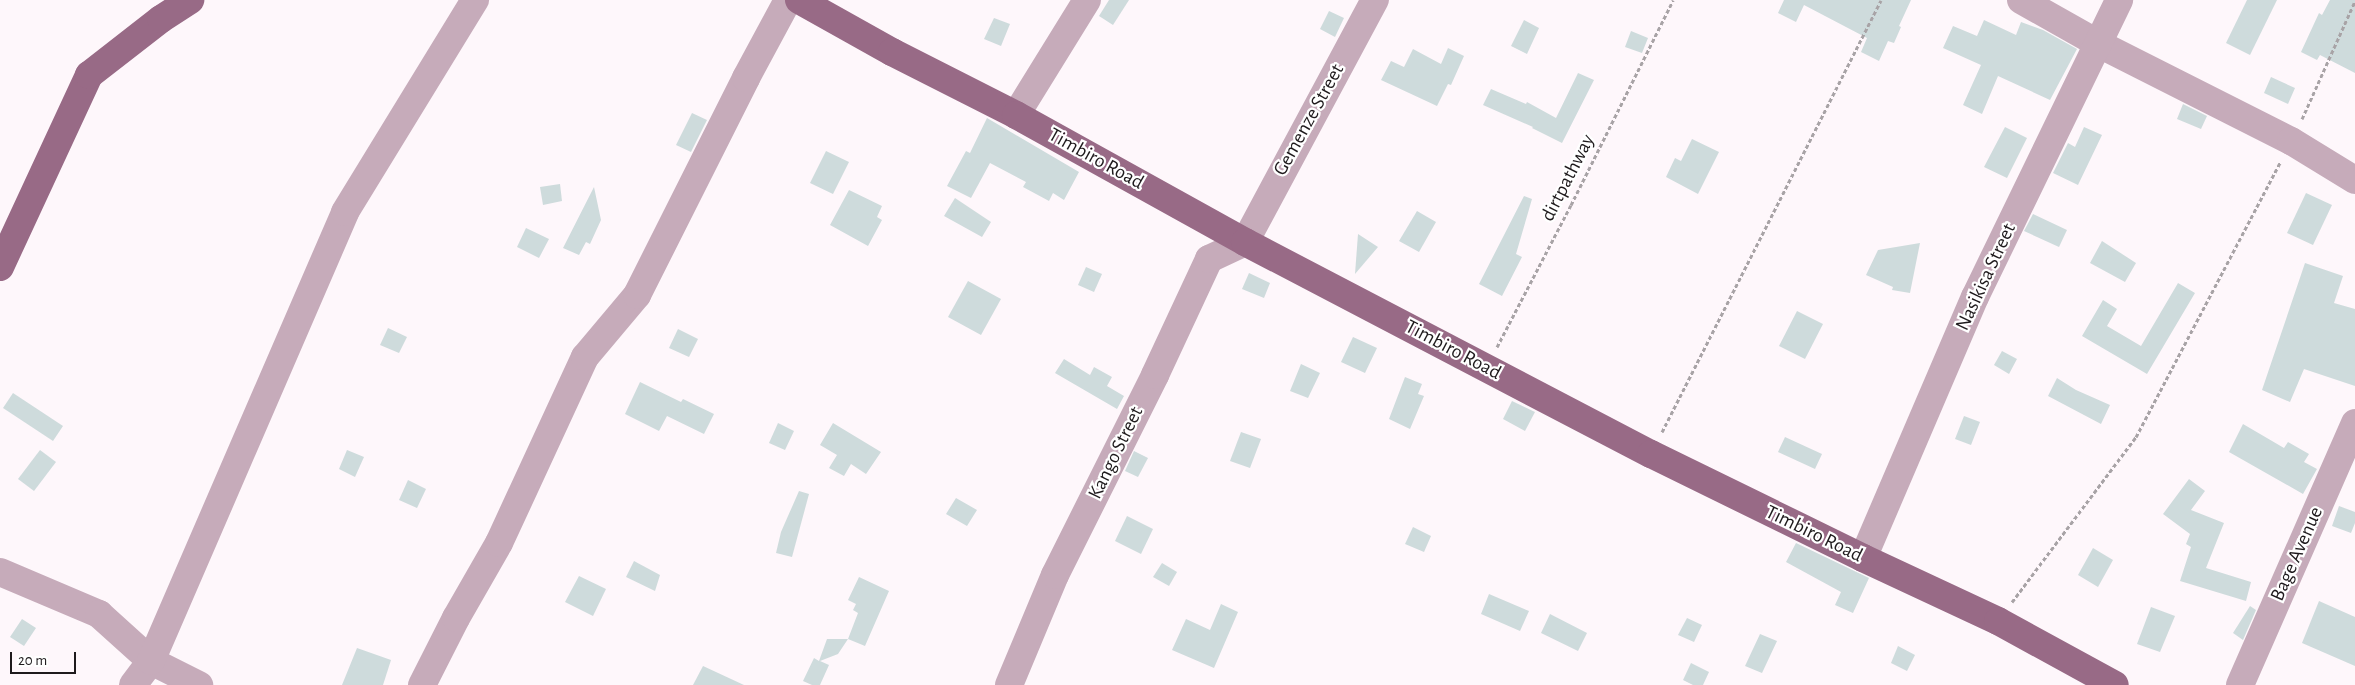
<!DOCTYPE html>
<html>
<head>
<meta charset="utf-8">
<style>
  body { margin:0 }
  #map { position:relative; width:2355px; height:685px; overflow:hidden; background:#fef7fb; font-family:"Alegreya Sans",sans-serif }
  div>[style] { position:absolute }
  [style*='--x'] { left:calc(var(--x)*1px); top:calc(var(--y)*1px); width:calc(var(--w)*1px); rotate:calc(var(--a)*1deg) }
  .building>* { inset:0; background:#cedbdc }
  .path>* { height:3px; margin-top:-1.5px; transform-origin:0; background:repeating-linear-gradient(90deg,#a8a3a6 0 4px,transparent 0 6.5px) }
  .minor>* { height:28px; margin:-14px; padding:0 14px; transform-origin:14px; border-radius:14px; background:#c6abba }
  .major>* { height:28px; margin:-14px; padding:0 14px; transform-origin:14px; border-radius:14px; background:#986a86 }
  span { translate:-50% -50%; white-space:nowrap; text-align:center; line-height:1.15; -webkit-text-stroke:4.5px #fff; paint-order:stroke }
  .street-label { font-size:20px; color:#1e1a1c }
  .scale { position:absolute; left:10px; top:652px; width:66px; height:22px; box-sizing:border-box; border:2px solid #1e1a1c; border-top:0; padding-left:6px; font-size:15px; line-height:18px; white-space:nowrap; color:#1e1a1c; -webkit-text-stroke:4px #fff; paint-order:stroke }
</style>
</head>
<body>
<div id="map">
  <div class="building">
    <div style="clip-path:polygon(1109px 0,1129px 0,1113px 25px,1099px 16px)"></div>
    <div style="clip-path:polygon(1784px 0,1911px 0,1899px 26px,1901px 27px,1894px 43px,1888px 41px,1879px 61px,1861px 52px,1867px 38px,1804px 5px,1796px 22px,1778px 13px)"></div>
    <div style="clip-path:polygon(2247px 0,2277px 0,2250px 55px,2226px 43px)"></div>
    <div style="clip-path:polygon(2330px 0,2355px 0,2355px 73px,2320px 55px,2317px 60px,2301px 52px,2319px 13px,2322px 15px)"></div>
    <div style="clip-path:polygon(1329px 11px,1344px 18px,1335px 37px,1320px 29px)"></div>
    <div style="clip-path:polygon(994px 18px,1010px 24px,1001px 46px,984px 39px)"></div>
    <div style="clip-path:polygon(1524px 20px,1539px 28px,1527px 54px,1511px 46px)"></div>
    <div style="clip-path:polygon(1984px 20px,2016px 35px,2021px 22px,2043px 30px,2077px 49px,2050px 100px,1998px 76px,1982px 114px,1963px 105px,1981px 65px,1943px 48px,1953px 26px,1977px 36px)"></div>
    <div style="clip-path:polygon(1631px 31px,1648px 38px,1642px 53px,1625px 47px)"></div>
    <div style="clip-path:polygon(1448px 48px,1464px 56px,1451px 85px,1448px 84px,1437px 106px,1381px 80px,1391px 61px,1404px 67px,1413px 49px,1441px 64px)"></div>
    <div style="clip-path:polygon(1578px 73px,1594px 80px,1562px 143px,1532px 128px,1533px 127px,1483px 105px,1491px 89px,1526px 104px,1527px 102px,1556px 118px)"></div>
    <div style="clip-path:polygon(2271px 77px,2295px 88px,2288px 104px,2264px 93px)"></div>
    <div style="clip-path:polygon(2183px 104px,2207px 116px,2201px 129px,2177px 119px)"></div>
    <div style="clip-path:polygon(692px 113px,707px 120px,691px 152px,676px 145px)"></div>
    <div style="clip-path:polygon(987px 118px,1079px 172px,1064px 200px,1053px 193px,1049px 201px,1023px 187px,1026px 182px,990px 163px,971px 198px,947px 186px,966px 151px,970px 153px)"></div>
    <div style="clip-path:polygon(2005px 127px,2027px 138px,2007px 178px,1984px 167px)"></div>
    <div style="clip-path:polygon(2084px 127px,2102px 135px,2078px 185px,2053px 173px,2068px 143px,2075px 147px)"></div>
    <div style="clip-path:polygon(1692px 139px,1719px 152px,1698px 194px,1666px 177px,1675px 158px,1681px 161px)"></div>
    <div style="clip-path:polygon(826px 151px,849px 162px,833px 194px,810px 183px)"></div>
    <div style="clip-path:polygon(560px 184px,562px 201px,543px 205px,540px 187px)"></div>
    <div style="clip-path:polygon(594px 187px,601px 220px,590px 244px,586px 242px,579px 255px,563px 248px)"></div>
    <div style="clip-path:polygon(849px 190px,882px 206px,877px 217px,882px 220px,868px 246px,830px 225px)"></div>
    <div style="clip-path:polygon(2306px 193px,2332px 205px,2313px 245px,2287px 233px)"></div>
    <div style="clip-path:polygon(1524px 196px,1532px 199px,1516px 254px,1522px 257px,1502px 296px,1479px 284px)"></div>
    <div style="clip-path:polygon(955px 198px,991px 222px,982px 237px,944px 216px)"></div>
    <div style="clip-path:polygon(1417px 211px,1436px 222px,1419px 252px,1399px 241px)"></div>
    <div style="clip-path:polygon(2033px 214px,2067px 230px,2059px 247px,2024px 231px)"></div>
    <div style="clip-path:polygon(526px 228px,549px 239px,539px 258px,517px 247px)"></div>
    <div style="clip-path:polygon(1358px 234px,1378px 247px,1355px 274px)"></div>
    <div style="clip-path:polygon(2102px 241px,2136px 263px,2125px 282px,2090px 263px)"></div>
    <div style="clip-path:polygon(1920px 243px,1910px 293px,1892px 290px,1893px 287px,1866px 275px,1878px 250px)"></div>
    <div style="clip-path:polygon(2305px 263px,2343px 276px,2334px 303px,2355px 309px,2355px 386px,2304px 369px,2290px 402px,2262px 390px)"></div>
    <div style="clip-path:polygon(1086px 267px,1102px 274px,1094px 292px,1078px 285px)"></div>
    <div style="clip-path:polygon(1249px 273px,1270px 283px,1264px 298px,1242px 289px)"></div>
    <div style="clip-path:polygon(968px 281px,1001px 299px,981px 335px,948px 317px)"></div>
    <div style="clip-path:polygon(2178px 283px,2195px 293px,2147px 374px,2082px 336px,2103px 300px,2117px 309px,2107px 326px,2141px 346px)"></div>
    <div style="clip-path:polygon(1797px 311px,1823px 324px,1805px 359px,1779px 346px)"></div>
    <div style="clip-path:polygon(388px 328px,407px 337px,399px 353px,380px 345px)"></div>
    <div style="clip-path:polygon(678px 329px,698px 339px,689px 357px,669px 348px)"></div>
    <div style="clip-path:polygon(1353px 337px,1377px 348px,1365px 373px,1341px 362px)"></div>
    <div style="clip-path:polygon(2002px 351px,2017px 359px,2009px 374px,1994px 365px)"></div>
    <div style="clip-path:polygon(1064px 359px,1090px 375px,1094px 367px,1112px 377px,1107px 386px,1124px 396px,1117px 409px,1055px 373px)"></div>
    <div style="clip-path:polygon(1301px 364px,1320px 373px,1308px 398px,1290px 391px)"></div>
    <div style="clip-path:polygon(1405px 377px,1422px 384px,1418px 394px,1424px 396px,1410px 429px,1389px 419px)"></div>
    <div style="clip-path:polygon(2057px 378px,2076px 390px,2110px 405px,2101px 424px,2048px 396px)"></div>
    <div style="clip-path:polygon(640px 382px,681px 402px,683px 399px,714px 414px,704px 434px,667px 416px,659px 431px,625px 414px)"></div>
    <div style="clip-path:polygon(13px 393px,63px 426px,53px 441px,3px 408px)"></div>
    <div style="clip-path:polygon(1512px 401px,1535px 412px,1525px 431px,1503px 419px)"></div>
    <div style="clip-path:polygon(1964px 416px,1980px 422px,1971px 445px,1955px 439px)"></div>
    <div style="clip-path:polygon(778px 423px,794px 431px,785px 450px,769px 443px)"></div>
    <div style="clip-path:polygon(833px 423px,881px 452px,866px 474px,851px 464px,844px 476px,829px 468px,837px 455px,820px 445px)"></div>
    <div style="clip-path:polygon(2243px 424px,2284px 448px,2288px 442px,2309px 454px,2304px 462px,2317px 469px,2303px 494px,2229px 452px)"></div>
    <div style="clip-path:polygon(1241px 432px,1261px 439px,1250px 468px,1230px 461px)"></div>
    <div style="clip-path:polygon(1785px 437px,1822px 454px,1815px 469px,1778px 452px)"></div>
    <div style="clip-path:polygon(40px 450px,56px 462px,34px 491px,18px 479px)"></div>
    <div style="clip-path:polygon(347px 450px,364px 457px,355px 477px,339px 469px)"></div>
    <div style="clip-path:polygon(1134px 451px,1148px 458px,1138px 477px,1125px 471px)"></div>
    <div style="clip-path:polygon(2189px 479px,2205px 491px,2191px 510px,2224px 523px,2206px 568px,2251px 582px,2246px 601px,2180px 581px,2191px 547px,2186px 544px,2190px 534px,2163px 514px)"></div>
    <div style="clip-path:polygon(408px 480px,426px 489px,417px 508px,399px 500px)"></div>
    <div style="clip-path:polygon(799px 491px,809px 494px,792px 557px,776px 553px,781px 532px)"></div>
    <div style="clip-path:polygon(956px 498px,977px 510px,967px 526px,946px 514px)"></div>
    <div style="clip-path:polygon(2339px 506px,2355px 512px,2355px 523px,2351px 533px,2332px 526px)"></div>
    <div style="clip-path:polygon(1127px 516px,1153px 529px,1141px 554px,1115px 541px)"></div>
    <div style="clip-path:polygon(1413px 527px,1431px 536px,1424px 552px,1405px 544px)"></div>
    <div style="clip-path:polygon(1796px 543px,1869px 578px,1853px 613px,1835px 605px,1841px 592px,1786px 562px)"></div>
    <div style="clip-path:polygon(2093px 548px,2113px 560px,2098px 587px,2078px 575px)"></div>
    <div style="clip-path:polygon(634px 561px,660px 575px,655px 591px,626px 577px)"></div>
    <div style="clip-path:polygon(1162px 563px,1177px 572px,1169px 586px,1153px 577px)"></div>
    <div style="clip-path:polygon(579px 576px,606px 589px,593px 616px,565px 602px)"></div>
    <div style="clip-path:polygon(859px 577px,889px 591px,865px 646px,848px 639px,838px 654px,820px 661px,829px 665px,820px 685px,812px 685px,803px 681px,814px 658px,819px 661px,827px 639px,848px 639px,858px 613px,853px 610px,856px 604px,848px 600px)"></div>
    <div style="clip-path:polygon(1489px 594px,1529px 611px,1520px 631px,1481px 614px)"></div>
    <div style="clip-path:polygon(2319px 601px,2355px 617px,2355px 666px,2302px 643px)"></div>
    <div style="clip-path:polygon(1221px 604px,1238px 612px,1214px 668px,1172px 650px,1186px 619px,1210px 630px)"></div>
    <div style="clip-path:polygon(2250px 606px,2256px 610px,2243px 640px,2233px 633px)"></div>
    <div style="clip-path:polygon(2151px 607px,2175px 616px,2160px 652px,2137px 644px)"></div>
    <div style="clip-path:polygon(1550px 614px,1587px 633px,1578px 651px,1541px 633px)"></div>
    <div style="clip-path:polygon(1687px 618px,1702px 625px,1694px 642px,1678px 635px)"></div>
    <div style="clip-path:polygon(22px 619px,36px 628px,24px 646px,10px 637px)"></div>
    <div style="clip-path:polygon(1760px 634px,1777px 641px,1762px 673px,1745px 666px)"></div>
    <div style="clip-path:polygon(1898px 646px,1915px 655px,1907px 671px,1891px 663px)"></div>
    <div style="clip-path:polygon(357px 648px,391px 660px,383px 685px,342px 685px)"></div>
    <div style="clip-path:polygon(1691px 663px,1709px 672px,1703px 685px,1693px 685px,1683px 680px)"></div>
    <div style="clip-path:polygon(703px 666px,744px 685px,693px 685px)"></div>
  </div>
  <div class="path">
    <div style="--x:2302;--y:119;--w:129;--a:-65.8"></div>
    <div style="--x:1497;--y:347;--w:160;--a:-62.5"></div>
    <div style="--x:1571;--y:205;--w:229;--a:-63.5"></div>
    <div style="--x:1662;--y:432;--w:484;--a:-63.1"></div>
    <div style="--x:2012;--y:602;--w:206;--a:-53.1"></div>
    <div style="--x:2136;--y:437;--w:310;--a:-62.3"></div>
  </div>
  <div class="minor">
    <div style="--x:2021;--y:0;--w:90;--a:29.4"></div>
    <div style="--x:2099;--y:44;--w:215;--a:26.8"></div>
    <div style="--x:2291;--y:141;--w:75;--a:31.4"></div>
    <div style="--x:1016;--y:115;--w:135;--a:-58.3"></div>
    <div style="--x:1863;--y:558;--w:284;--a:-66.8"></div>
    <div style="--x:1975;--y:297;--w:330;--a:-64.1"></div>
    <div style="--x:0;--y:572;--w:108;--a:23"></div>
    <div style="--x:99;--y:614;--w:70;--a:42.1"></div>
    <div style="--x:151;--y:661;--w:54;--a:26.6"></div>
    <div style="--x:133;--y:685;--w:30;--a:-53"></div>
    <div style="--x:151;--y:661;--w:489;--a:-66.6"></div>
    <div style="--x:345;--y:212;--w:249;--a:-58.5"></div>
    <div style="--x:422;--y:685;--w:75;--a:-63.1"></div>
    <div style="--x:456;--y:618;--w:86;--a:-60.2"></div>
    <div style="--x:499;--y:543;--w:205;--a:-65.2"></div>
    <div style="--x:585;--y:357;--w:81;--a:-50"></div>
    <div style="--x:637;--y:295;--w:243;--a:-63.3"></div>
    <div style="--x:746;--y:78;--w:89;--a:-61.7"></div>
    <div style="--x:1009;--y:685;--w:119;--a:-67.3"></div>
    <div style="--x:1055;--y:575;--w:224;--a:-63.4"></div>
    <div style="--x:1155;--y:375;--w:128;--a:-65"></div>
    <div style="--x:1209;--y:259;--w:40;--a:-25"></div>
    <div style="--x:1245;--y:242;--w:275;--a:-61.8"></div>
    <div style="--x:2240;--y:685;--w:286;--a:-66.3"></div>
  </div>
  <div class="major">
    <div style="--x:799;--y:0;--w:107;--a:29.2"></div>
    <div style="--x:892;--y:52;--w:139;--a:26.9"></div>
    <div style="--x:1016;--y:115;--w:262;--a:29"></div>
    <div style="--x:1245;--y:242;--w:458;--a:27.6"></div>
    <div style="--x:1651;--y:454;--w:236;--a:26.1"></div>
    <div style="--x:1863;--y:558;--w:149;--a:25"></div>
    <div style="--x:1998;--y:621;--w:133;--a:28.7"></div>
    <div style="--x:0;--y:267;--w:212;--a:-65.1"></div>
    <div style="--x:89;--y:75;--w:91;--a:-37.9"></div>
    <div style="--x:161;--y:19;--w:35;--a:-33"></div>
  </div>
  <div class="street-label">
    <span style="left:1309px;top:120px;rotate:-61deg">Gemenze Street</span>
    <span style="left:1096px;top:159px;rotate:29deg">Timbiro Road</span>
    <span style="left:1568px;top:178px;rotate:-63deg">dirtpathway</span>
    <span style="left:1986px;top:277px;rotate:-65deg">Nasikisa Street</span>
    <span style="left:1453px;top:350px;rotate:28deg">Timbiro Road</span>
    <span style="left:1116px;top:453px;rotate:-64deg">Kango Street</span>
    <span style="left:1814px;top:534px;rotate:26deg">Timbiro Road</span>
    <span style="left:2297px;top:554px;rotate:-66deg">Bage Avenue</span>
  </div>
  <div class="scale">20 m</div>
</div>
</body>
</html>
